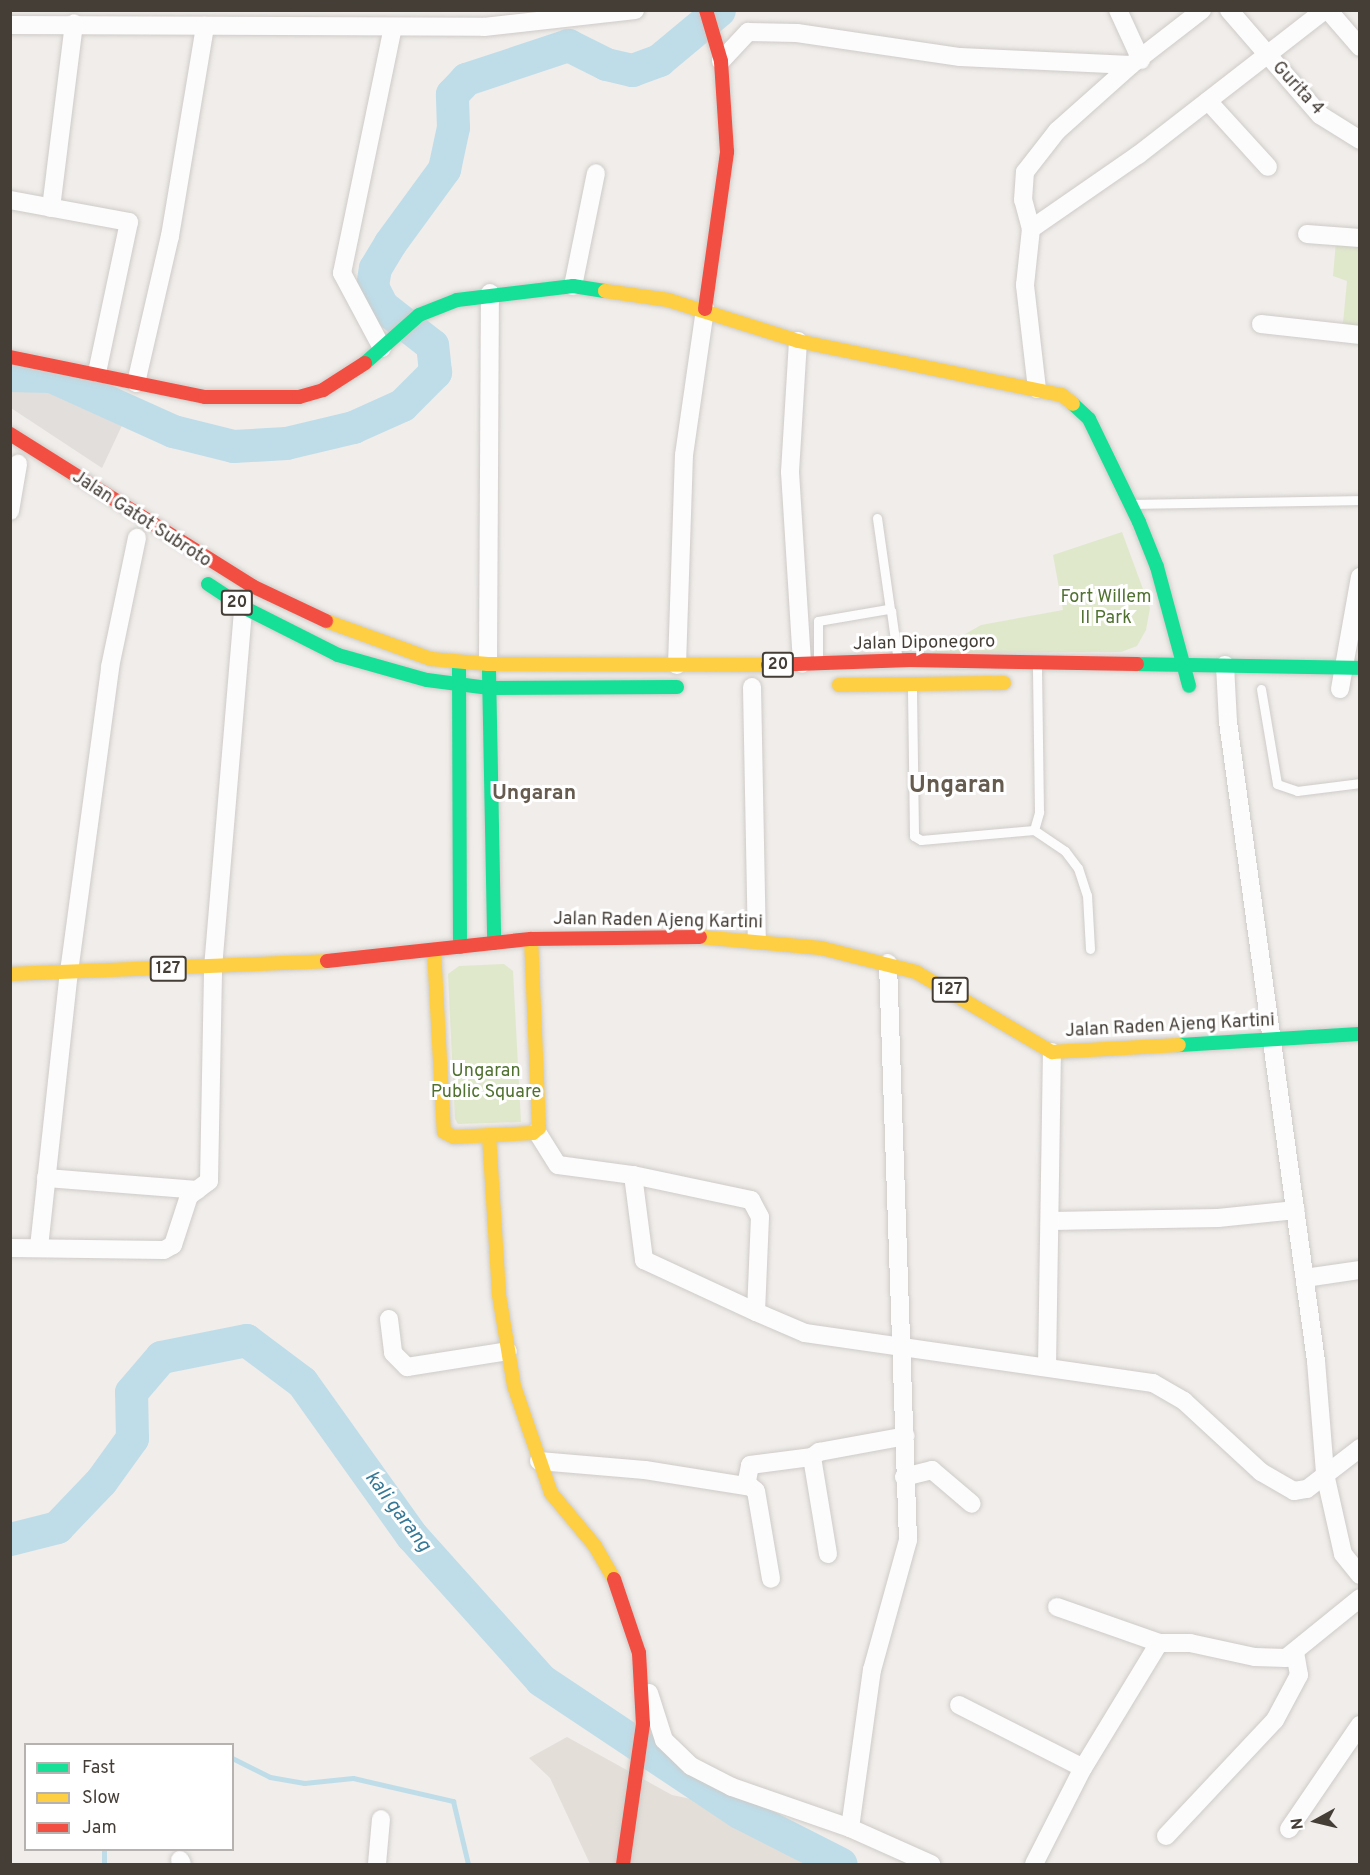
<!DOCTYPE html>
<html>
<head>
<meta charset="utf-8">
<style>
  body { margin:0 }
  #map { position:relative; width:1370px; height:1875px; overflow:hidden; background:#f0edea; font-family:Overpass,sans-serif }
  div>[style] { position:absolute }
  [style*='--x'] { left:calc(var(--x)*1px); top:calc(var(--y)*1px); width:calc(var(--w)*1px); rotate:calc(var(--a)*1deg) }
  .residential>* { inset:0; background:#e3ded8 }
  .green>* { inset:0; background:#e0e8cc }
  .parking>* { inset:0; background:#e1dedb }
  .stream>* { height:5px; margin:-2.5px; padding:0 2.5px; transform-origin:2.5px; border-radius:2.5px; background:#bedde9 }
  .river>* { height:33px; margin:-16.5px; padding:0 16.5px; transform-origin:16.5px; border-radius:16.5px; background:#bedde9 }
  .roads { filter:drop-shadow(0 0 2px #cecbc8) drop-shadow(0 0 2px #cecbc8) }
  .lane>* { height:9px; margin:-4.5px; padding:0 4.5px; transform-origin:4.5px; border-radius:4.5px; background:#fdfcfc }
  .street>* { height:18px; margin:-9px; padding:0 9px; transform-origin:9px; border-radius:9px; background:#fdfcfc }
  .fast>* { height:14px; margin:-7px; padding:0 7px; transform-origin:7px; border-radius:7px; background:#16e098 }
  .slow>* { height:14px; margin:-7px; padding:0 7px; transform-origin:7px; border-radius:7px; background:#ffcf43 }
  .jam>* { height:14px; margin:-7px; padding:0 7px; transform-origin:7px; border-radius:7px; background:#f24e42 }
  span { translate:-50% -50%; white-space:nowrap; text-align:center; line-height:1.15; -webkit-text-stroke:6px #fff; paint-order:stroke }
  .shield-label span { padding:2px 4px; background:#fff; border:2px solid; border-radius:4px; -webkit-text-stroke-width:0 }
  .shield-label { font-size:16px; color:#453e37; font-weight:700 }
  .street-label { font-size:18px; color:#453e37 }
  .park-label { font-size:18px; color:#507130 }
  .water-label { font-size:20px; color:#367997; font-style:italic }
  .quarter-label { font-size:21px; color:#665b4f; font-weight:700 }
  .district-label { font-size:24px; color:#665b4f; font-weight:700 }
  .frame { position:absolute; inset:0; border:12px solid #453e37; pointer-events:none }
  .legend { position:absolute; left:24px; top:1743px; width:210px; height:108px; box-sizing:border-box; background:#fff; border:2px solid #b5b2af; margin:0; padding:8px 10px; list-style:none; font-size:18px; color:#453e37 }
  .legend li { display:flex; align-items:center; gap:12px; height:30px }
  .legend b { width:30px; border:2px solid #b5b2af }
  .north { position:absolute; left:1286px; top:1791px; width:60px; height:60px; -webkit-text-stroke:4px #fff; paint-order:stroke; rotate:262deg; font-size:16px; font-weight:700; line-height:24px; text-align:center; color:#453e37 }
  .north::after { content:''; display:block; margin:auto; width:21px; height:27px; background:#453e37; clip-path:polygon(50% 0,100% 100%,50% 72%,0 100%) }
</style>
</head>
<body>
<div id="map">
  <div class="residential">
    <div style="clip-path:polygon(567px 1737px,672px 1795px,696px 1800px,804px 1864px,590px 1864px,550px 1778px,529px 1758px)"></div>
  </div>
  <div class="green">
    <div style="clip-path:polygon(1336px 241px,1359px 244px,1359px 327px,1343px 323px,1347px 281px,1333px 276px)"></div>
    <div style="clip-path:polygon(1122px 532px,1150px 608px,1146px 630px,1137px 646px,1121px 652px,932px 653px,981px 625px,1063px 610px,1053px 555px)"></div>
    <div style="clip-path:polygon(504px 964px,513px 971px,521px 1122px,458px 1124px,455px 1119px,448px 974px,459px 966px)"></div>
  </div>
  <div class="parking">
    <div style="clip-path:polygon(61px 373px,79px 380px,73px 399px,125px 419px,102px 468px,11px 408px,10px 389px,54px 392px)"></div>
  </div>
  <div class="stream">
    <div style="--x:232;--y:1758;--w:42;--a:26.6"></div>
    <div style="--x:270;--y:1777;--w:35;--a:10"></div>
    <div style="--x:304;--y:1783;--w:49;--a:-5.8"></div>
    <div style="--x:353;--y:1778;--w:103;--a:13"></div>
    <div style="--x:453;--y:1801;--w:65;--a:76.6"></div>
    <div style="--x:104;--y:1864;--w:14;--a:-90"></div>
  </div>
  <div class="river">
    <div style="--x:10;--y:375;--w:41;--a:1.4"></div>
    <div style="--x:51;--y:376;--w:134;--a:24.3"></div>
    <div style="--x:173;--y:431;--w:62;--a:14"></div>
    <div style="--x:233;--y:446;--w:53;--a:-3.2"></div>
    <div style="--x:286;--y:443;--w:69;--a:-13.4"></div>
    <div style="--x:353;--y:427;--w:54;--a:-24.2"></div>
    <div style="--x:402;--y:405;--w:47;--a:-45"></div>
    <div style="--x:435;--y:372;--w:27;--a:-96"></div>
    <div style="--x:432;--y:345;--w:63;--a:-142"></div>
    <div style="--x:382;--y:306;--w:22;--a:-117"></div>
    <div style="--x:372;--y:286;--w:18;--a:-81"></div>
    <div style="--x:375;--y:268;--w:29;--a:-59"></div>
    <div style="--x:390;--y:243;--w:92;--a:-53.9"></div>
    <div style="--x:444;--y:169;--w:43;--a:-77.9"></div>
    <div style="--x:453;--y:127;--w:33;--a:-92"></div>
    <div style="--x:452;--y:94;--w:21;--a:-47"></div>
    <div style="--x:466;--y:79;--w:108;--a:-18.4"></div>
    <div style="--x:568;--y:45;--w:42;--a:26.6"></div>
    <div style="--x:606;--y:64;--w:27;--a:13"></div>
    <div style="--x:632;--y:70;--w:29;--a:-20"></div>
    <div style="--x:659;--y:60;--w:78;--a:-39.8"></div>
    <div style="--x:10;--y:1539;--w:49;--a:-14.3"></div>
    <div style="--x:57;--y:1527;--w:64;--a:-46.3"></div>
    <div style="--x:101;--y:1481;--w:53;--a:-54.2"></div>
    <div style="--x:132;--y:1438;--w:46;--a:-91.2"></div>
    <div style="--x:131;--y:1392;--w:46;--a:-49.4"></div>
    <div style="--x:161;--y:1357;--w:87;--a:-11.3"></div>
    <div style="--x:246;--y:1340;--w:70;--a:36.9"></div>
    <div style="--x:302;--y:1382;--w:189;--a:54.5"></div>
    <div style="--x:412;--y:1536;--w:193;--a:48.1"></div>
    <div style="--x:541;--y:1680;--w:238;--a:33.7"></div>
    <div style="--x:739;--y:1812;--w:114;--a:27"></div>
  </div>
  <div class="roads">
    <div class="lane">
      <div style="--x:1134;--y:504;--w:226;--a:-1"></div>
      <div style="--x:877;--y:518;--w:92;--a:81.9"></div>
      <div style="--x:818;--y:658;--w:37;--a:-90"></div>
      <div style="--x:818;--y:621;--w:71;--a:-9.7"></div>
      <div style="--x:888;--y:609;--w:4;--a:34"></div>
      <div style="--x:891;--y:611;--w:43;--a:82.1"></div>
      <div style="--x:1261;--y:689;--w:96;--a:80.4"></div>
      <div style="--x:1277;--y:784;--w:21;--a:19"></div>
      <div style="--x:1297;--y:791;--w:64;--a:-7.2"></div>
      <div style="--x:912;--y:690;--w:146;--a:89.2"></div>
      <div style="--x:914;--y:836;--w:8;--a:30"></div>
      <div style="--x:921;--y:840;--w:113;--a:-5.1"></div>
      <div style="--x:1034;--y:830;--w:37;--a:34"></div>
      <div style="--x:1065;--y:851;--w:21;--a:53"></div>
      <div style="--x:1078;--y:868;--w:28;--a:72"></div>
      <div style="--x:1087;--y:895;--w:54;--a:86.8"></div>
      <div style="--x:1034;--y:830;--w:19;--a:-74"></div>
      <div style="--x:1039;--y:812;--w:144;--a:-90.8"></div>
    </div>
    <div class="street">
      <div style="--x:1118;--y:10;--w:55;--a:65.3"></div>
      <div style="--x:1229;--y:10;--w:139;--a:49.1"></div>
      <div style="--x:1320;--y:115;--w:47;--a:32"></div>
      <div style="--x:1328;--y:10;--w:49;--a:49.1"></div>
      <div style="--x:10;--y:25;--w:474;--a:0.2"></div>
      <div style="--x:484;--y:27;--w:152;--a:-6.4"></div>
      <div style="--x:721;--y:61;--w:40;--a:-47"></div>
      <div style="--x:748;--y:32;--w:49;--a:1.2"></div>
      <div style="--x:797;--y:33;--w:165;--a:8.4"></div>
      <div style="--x:960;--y:57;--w:171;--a:2.7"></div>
      <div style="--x:1208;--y:101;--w:89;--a:47.7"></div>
      <div style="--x:10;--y:200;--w:121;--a:10.5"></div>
      <div style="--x:129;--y:222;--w:154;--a:102"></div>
      <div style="--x:51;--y:208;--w:186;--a:-82.9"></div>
      <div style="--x:1031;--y:229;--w:130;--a:-34.7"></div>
      <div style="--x:1138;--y:155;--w:237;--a:-37.8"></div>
      <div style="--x:1307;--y:234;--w:53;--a:4.3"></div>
      <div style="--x:573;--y:286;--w:115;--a:-78.5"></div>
      <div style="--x:1261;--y:324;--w:100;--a:6.3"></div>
      <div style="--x:798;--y:341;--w:131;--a:93.5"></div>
      <div style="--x:790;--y:472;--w:192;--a:86.4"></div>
      <div style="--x:382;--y:348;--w:85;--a:-118.1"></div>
      <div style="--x:342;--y:273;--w:251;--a:-78.3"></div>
      <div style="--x:136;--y:383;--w:151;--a:-77"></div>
      <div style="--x:170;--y:236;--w:213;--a:-80.5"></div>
      <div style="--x:1037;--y:389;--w:105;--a:-96.6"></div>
      <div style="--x:1025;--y:285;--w:56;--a:-83.9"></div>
      <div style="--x:1031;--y:229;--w:30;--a:-105"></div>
      <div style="--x:1023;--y:200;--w:28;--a:-86"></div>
      <div style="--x:1025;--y:172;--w:52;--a:-52"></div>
      <div style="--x:1057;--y:131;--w:99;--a:-41.7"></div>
      <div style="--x:1131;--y:65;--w:90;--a:-37.8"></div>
      <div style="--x:10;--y:511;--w:48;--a:-80.3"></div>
      <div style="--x:488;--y:664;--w:371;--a:-89.7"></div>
      <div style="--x:677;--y:665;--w:210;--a:-88.1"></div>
      <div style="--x:684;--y:455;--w:148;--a:-81.8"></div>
      <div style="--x:1225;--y:665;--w:57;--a:87"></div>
      <div style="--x:1228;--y:722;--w:645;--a:82.16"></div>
      <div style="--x:1316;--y:1361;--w:113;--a:85.4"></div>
      <div style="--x:1325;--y:1474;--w:82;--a:77.3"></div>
      <div style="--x:1343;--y:1554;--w:27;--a:51"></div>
      <div style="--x:752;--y:687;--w:252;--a:88.9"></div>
      <div style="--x:1340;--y:689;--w:114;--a:-79.9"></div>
      <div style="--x:537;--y:1132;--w:39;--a:58"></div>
      <div style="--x:558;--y:1165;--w:76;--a:7.6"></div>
      <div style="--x:633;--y:1175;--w:121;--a:12"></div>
      <div style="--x:751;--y:1200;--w:19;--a:62"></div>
      <div style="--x:760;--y:1217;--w:95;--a:92.4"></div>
      <div style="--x:756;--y:1312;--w:53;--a:23.2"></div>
      <div style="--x:805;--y:1333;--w:352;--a:8.2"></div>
      <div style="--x:1153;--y:1383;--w:36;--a:30"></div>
      <div style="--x:1184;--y:1401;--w:105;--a:42.7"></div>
      <div style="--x:1261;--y:1472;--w:38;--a:30"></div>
      <div style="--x:1294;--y:1491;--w:13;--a:-9"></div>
      <div style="--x:1307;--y:1489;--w:67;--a:-37.7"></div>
      <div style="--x:633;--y:1175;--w:86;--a:82.6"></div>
      <div style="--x:644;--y:1260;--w:123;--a:24.9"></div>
      <div style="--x:46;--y:1178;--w:152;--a:4.5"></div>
      <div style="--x:1051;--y:1221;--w:167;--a:-1"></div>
      <div style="--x:1218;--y:1218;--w:78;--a:-5.9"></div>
      <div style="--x:39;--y:1247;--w:277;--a:-83.8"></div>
      <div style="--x:69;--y:972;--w:308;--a:-82.3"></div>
      <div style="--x:110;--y:667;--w:132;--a:-78.2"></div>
      <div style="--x:10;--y:1248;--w:154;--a:0.7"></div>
      <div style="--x:164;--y:1250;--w:10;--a:-29"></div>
      <div style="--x:173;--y:1245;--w:52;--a:-71.9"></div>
      <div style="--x:189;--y:1196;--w:25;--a:-37"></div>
      <div style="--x:209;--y:1181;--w:213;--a:-88.9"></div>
      <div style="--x:213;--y:968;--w:362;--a:-85.2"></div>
      <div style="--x:1305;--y:1278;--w:56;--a:-8.3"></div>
      <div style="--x:389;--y:1319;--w:34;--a:83"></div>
      <div style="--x:393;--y:1353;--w:20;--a:45"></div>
      <div style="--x:407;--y:1367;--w:102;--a:-9"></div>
      <div style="--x:1047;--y:1367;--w:315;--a:-89.1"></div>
      <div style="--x:539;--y:1461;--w:106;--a:4.9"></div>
      <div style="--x:645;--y:1470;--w:107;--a:9.1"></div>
      <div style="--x:751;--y:1487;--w:6;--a:39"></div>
      <div style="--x:756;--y:1491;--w:89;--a:80.3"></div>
      <div style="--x:904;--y:1477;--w:29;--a:-14"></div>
      <div style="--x:932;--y:1470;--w:52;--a:40.4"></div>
      <div style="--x:746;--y:1486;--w:21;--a:-79"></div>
      <div style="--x:750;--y:1465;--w:63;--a:-7.4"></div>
      <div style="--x:828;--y:1554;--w:98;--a:-99.4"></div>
      <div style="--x:812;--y:1457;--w:9;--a:-36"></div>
      <div style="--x:819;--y:1452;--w:88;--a:-10.4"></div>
      <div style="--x:1057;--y:1607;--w:108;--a:19.4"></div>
      <div style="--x:649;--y:1693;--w:49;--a:72.3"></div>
      <div style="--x:664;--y:1740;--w:37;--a:44"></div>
      <div style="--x:691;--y:1766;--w:46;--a:27.1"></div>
      <div style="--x:732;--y:1787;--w:125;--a:19.2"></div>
      <div style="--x:850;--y:1828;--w:89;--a:24"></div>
      <div style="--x:959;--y:1705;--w:139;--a:26.9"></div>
      <div style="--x:850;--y:1828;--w:160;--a:-82.1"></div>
      <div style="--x:872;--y:1670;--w:135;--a:-74.5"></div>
      <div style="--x:908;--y:1540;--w:577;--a:-91.99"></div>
      <div style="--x:1289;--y:1829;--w:126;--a:-55.7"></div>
      <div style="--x:1166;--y:1836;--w:159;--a:-46.8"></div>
      <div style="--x:1275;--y:1720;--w:51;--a:-61.9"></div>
      <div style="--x:1299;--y:1675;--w:22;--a:-100"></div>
      <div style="--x:180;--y:1860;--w:4;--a:63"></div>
      <div style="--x:377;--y:1864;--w:45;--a:-84.9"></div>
      <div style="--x:1034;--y:1864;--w:108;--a:-63"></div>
      <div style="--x:1083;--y:1768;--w:146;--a:-58.7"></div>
      <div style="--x:1159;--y:1643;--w:31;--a:0"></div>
      <div style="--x:1190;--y:1643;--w:66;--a:12.2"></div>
      <div style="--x:1255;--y:1657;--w:31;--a:2"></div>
      <div style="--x:1286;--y:1658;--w:95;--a:-39"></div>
    </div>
    <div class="fast">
      <div style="--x:365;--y:363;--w:72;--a:-41.6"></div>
      <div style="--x:419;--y:315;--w:41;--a:-21.5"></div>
      <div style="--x:457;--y:300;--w:117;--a:-6.9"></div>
      <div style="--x:573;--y:286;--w:32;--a:9"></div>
      <div style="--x:1073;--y:404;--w:22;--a:43"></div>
      <div style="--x:1089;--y:419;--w:114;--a:64.1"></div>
      <div style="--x:1139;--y:522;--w:48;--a:68.2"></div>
      <div style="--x:1157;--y:567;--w:123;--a:74.9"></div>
      <div style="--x:208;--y:584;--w:42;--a:33.3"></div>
      <div style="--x:243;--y:607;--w:106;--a:26.8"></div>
      <div style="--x:338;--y:655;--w:92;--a:15.7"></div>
      <div style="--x:427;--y:680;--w:63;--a:7.4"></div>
      <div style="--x:489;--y:688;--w:188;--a:-0.3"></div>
      <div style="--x:1137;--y:664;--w:223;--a:1"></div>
      <div style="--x:459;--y:665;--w:282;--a:89.8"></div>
      <div style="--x:489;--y:671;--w:272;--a:88.9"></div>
      <div style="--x:1179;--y:1045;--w:181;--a:-3.5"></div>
    </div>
    <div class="slow">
      <div style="--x:605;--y:291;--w:64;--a:8.1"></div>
      <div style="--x:668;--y:300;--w:136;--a:17.5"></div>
      <div style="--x:798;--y:341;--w:269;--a:11.6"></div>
      <div style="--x:1062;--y:395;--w:14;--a:39"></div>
      <div style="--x:326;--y:621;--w:112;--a:19.9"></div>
      <div style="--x:431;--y:659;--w:57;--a:5"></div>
      <div style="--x:488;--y:664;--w:280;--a:0.2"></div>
      <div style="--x:839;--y:685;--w:165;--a:-0.7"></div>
      <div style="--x:700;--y:937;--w:121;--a:5.2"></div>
      <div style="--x:821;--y:948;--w:98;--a:14.2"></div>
      <div style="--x:916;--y:972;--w:158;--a:30.5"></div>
      <div style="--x:1052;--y:1052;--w:127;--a:-3.2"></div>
      <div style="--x:434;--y:950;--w:182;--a:86.9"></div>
      <div style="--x:444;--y:1132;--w:11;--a:27"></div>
      <div style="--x:454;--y:1137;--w:79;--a:-2.9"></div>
      <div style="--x:533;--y:1133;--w:8;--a:-40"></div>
      <div style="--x:539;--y:1128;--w:189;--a:-92.4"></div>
      <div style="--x:10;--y:974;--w:317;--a:-2.3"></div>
      <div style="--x:489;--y:1135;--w:160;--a:86.4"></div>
      <div style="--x:499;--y:1295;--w:92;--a:80.6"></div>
      <div style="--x:514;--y:1386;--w:113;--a:70.9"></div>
      <div style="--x:551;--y:1493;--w:69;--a:50.3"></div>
      <div style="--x:595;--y:1546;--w:38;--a:60"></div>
    </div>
    <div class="jam">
      <div style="--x:705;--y:309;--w:159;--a:-82"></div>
      <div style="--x:727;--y:152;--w:91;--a:-93.8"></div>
      <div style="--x:721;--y:61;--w:53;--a:-106.4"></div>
      <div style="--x:10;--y:357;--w:199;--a:11.6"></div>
      <div style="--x:205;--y:397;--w:94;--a:0"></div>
      <div style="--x:299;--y:397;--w:25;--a:-16"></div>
      <div style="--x:323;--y:390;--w:50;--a:-32.7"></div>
      <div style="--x:10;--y:434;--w:286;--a:32.1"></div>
      <div style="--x:252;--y:586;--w:82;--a:25.3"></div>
      <div style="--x:768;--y:665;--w:142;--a:-2"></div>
      <div style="--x:910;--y:660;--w:227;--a:1"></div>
      <div style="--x:327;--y:961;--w:205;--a:-6.2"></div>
      <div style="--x:531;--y:939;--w:169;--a:-0.7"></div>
      <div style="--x:614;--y:1579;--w:78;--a:71.3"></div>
      <div style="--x:639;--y:1653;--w:71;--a:86.8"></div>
      <div style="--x:643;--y:1724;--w:141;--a:98.1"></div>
    </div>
  </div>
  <div class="shield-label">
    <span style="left:237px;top:603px">20</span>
    <span style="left:778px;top:665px">20</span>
    <span style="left:168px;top:969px">127</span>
    <span style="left:950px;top:990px">127</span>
  </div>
  <div class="street-label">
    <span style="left:1297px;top:89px;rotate:47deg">Gurita 4</span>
    <span style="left:141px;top:520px;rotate:33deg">Jalan Gatot Subroto</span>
    <span style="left:924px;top:644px;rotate:-1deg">Jalan Diponegoro</span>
    <span style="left:658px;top:922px;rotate:1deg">Jalan Raden Ajeng Kartini</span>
    <span style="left:1170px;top:1027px;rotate:-3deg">Jalan Raden Ajeng Kartini</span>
  </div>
  <div class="park-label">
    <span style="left:1106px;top:609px">Fort Willem<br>II Park</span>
    <span style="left:486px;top:1083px">Ungaran<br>Public Square</span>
  </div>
  <div class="water-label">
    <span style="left:397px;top:1512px;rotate:53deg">kali garang</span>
  </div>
  <div class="quarter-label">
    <span style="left:534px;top:794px">Ungaran</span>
  </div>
  <div class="district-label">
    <span style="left:957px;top:787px">Ungaran</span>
  </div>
  <div class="frame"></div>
  <ul class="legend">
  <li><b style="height:8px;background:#16e098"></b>Fast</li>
  <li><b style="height:8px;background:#ffcf43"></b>Slow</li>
  <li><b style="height:8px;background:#f24e42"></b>Jam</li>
  </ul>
  <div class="north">N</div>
</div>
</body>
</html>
